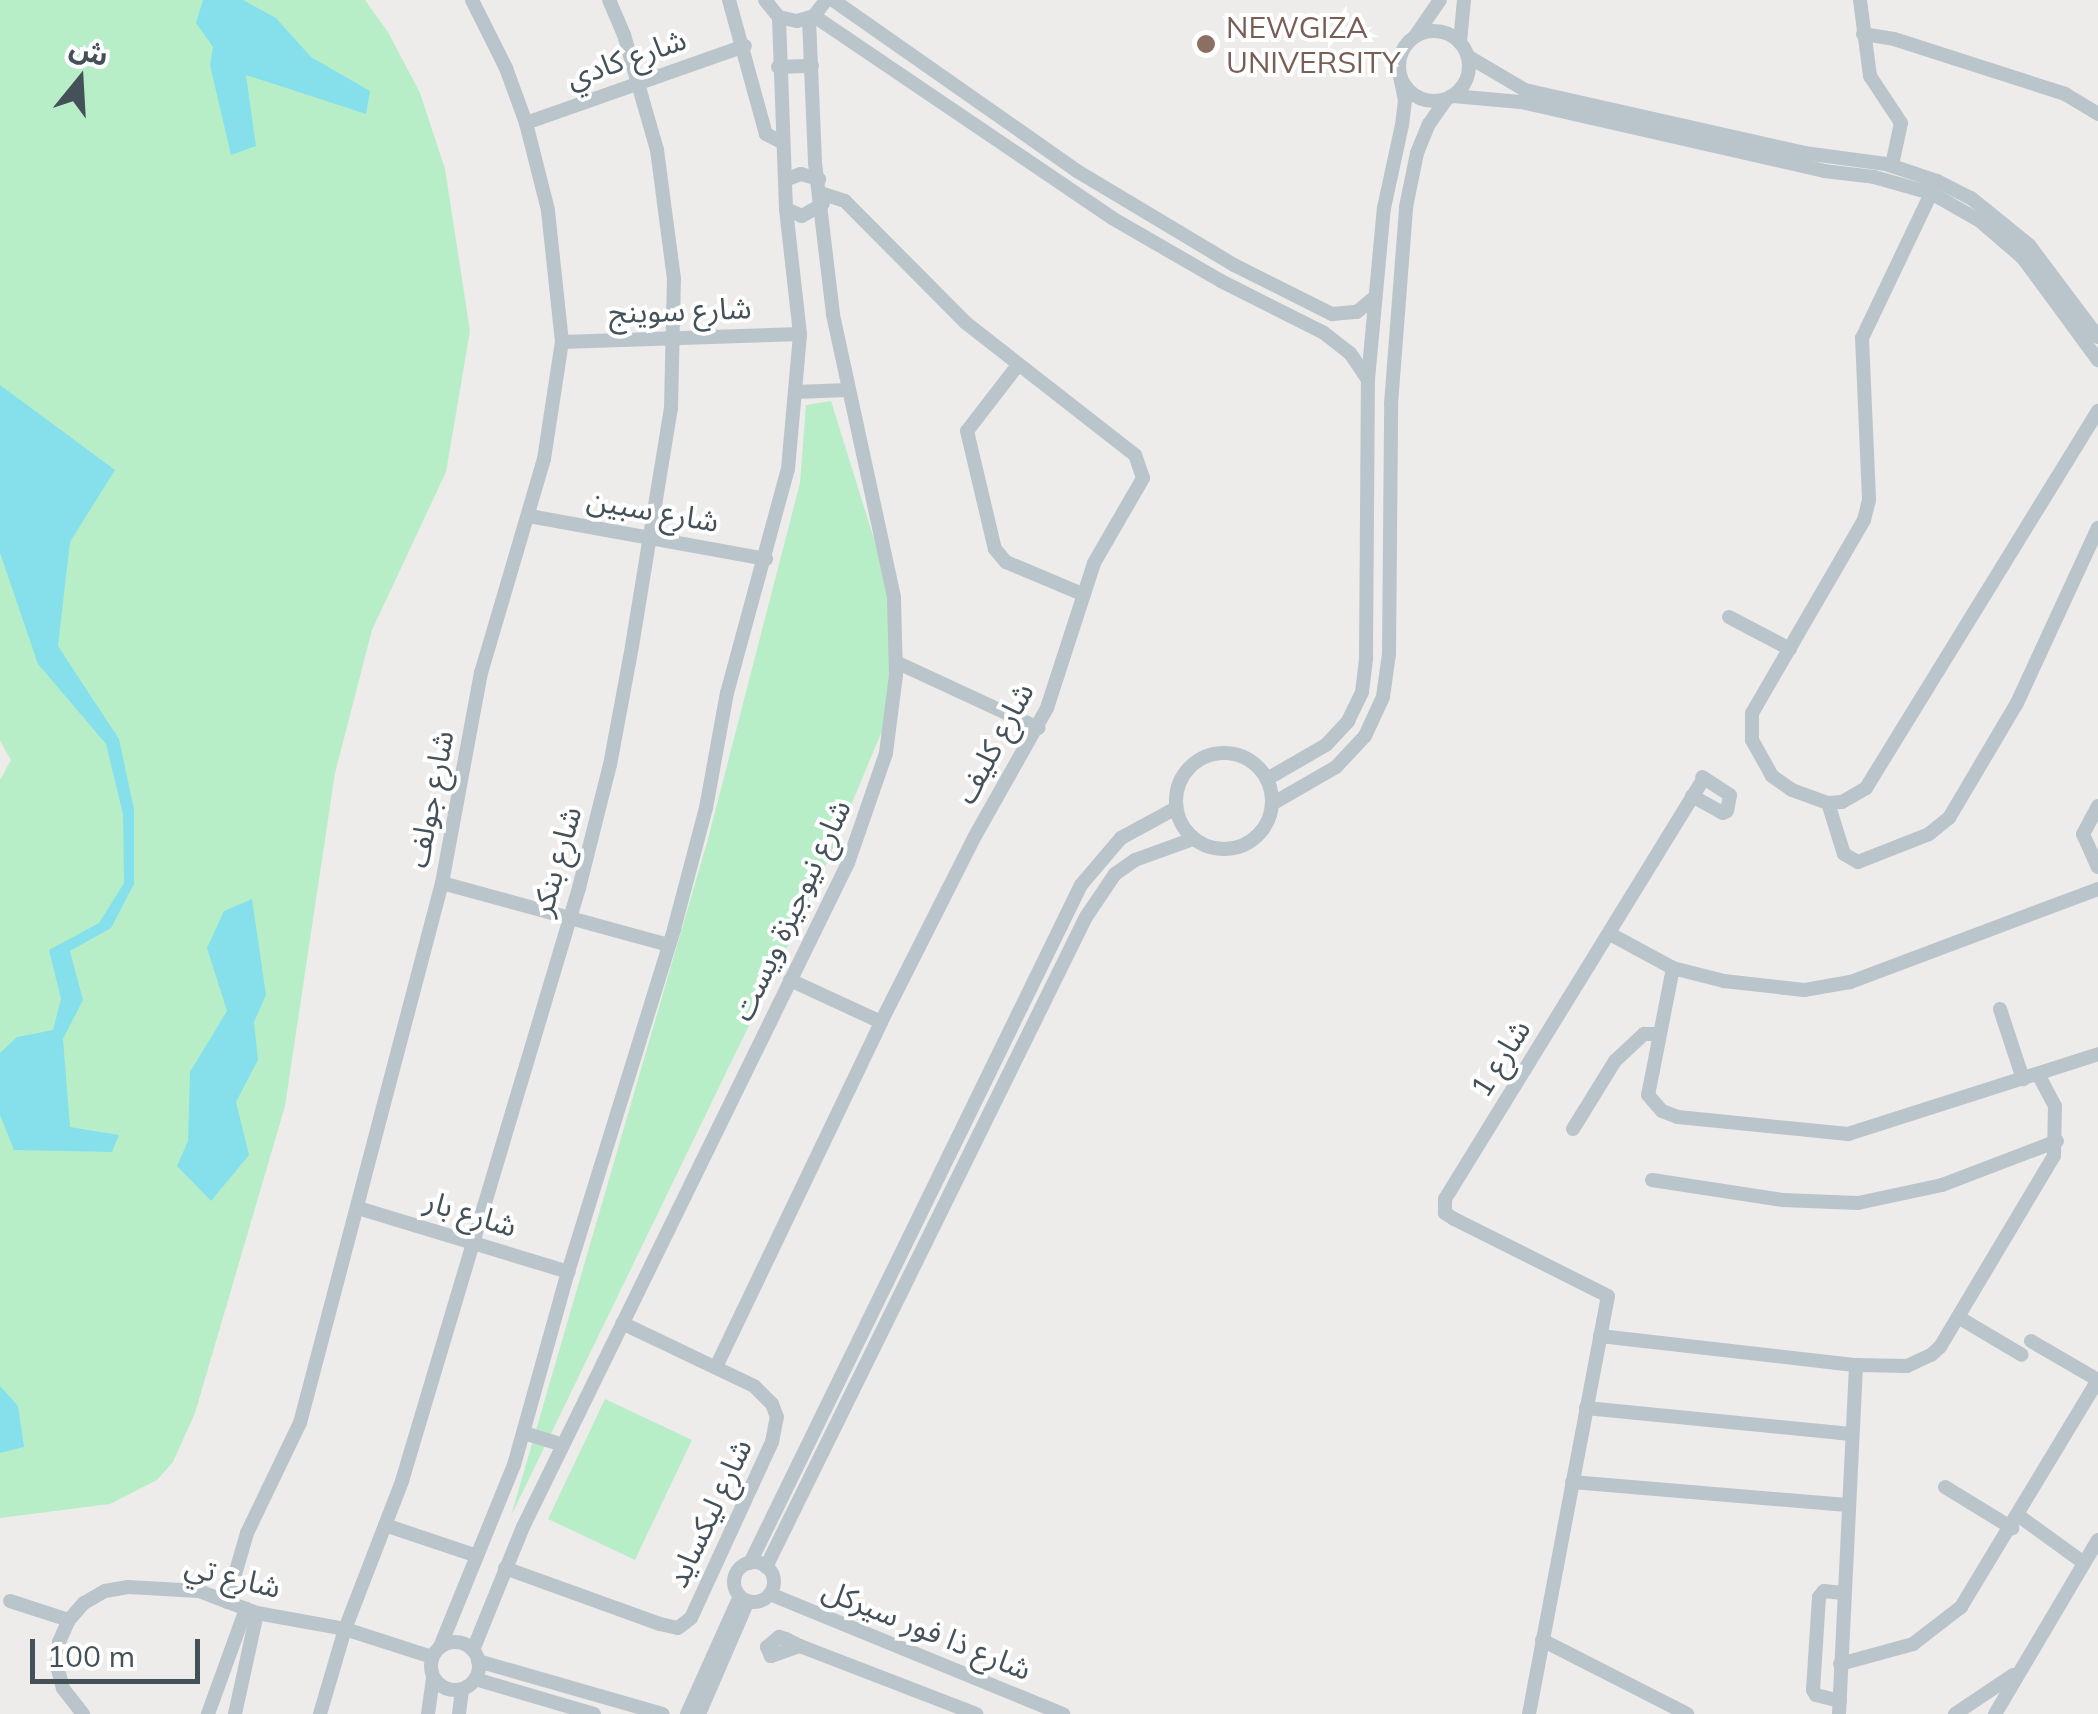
<!DOCTYPE html>
<html>
<head>
<meta charset="utf-8">
<style>
  body { margin:0 }
  #map { position:relative; width:2098px; height:1714px; overflow:hidden; background:#eeebeb; font-family:Mulish,"Noto Sans Arabic",sans-serif }
  div>[style] { position:absolute }
  [style*='--x'] { left:calc(var(--x)*1px); top:calc(var(--y)*1px); width:calc(var(--w)*1px); rotate:calc(var(--a)*1deg) }
  .green>* { inset:0; background:#b8eec7 }
  .water>* { inset:0; background:#85e0eb }
  .minor>* { height:14px; margin:-7px; padding:0 7px; transform-origin:7px; border-radius:7px; background:#b9c5cb }
  .minor>.ring { margin:-7px; padding:0; box-sizing:content-box; background:none; border:14px solid #b9c5cb; border-radius:50% }
  .dots>* { width:28px; height:28px; translate:-50% -50%; box-sizing:border-box; border:5px solid #fff; border-radius:50% }
  span { translate:-50% -50%; white-space:nowrap; text-align:center; line-height:1.15; -webkit-text-stroke:8px #fff; paint-order:stroke }
  .education-label { font-size:30px; color:#785e54 }
  .left { translate:0 -50%; text-align:left }
  .street-label { font-size:30px; color:#445159 }
  .north { position:absolute; left:30px; top:30px; width:100px; height:100px; -webkit-text-stroke:8px #fff; paint-order:stroke; rotate:18deg; font-size:28px; font-weight:700; line-height:40px; text-align:center; color:#445159 }
  .north::after { content:''; display:block; margin:auto; width:35px; height:45px; background:#445159; clip-path:polygon(50% 0,100% 100%,50% 72%,0 100%) }
  .scale { position:absolute; left:30px; top:1639px; width:170px; height:45px; box-sizing:border-box; border:5px solid #445159; border-top:0; padding-left:12px; font-size:30px; line-height:35px; white-space:nowrap; color:#445159; -webkit-text-stroke:8px #fff; paint-order:stroke }
</style>
</head>
<body>
<div id="map">
  <div class="green">
    <div style="clip-path:polygon(0 0,365px 0,388px 32px,420px 93px,445px 169px,470px 331px,446px 472px,372px 630px,335px 773px,285px 1106px,195px 1413px,173px 1462px,157px 1480px,110px 1504px,0 1518px,0 780px,11px 760px,0 741px)"></div>
    <div style="clip-path:polygon(831px 401px,898px 616px,882px 731px,821px 877px,511px 1516px,708px 839px,800px 483px,806px 405px)"></div>
    <div style="clip-path:polygon(605px 1399px,692px 1440px,635px 1560px,548px 1519px)"></div>
  </div>
  <div class="water">
    <div style="clip-path:polygon(203px 0,243px 0,276px 18px,311px 57px,370px 91px,366px 114px,246px 75px,256px 146px,231px 155px,210px 65px,213px 47px,196px 23px)"></div>
    <div style="clip-path:polygon(0 385px,115px 470px,70px 542px,58px 646px,119px 739px,134px 809px,134px 884px,111px 928px,70px 951px,83px 1000px,63px 1039px,70px 1127px,119px 1135px,112px 1152px,14px 1150px,0 1115px,0 1053px,17px 1037px,53px 1030px,61px 999px,49px 950px,99px 923px,124px 883px,123px 814px,106px 744px,38px 664px,0 553px)"></div>
    <div style="clip-path:polygon(252px 899px,266px 995px,254px 1022px,258px 1060px,236px 1102px,249px 1155px,211px 1201px,177px 1166px,188px 1141px,190px 1072px,227px 1011px,207px 948px,224px 911px)"></div>
    <div style="clip-path:polygon(0 1386px,18px 1406px,24px 1447px,0 1453px)"></div>
  </div>
  <div class="minor">
    <div style="--x:729;--y:0;--w:139;--a:74.6"></div>
    <div style="--x:766;--y:134;--w:18;--a:27"></div>
    <div style="--x:765;--y:0;--w:22;--a:51"></div>
    <div style="--x:779;--y:17;--w:18;--a:13"></div>
    <div style="--x:797;--y:21;--w:18;--a:-16"></div>
    <div style="--x:814;--y:16;--w:20;--a:-53"></div>
    <div style="--x:833;--y:0;--w:298;--a:35"></div>
    <div style="--x:1077;--y:171;--w:183;--a:30.9"></div>
    <div style="--x:1234;--y:265;--w:110;--a:26.6"></div>
    <div style="--x:1332;--y:314;--w:25;--a:-5"></div>
    <div style="--x:1357;--y:312;--w:23;--a:-40"></div>
    <div style="--x:1860;--y:0;--w:77;--a:82.5"></div>
    <div style="--x:1870;--y:76;--w:56;--a:56.6"></div>
    <div style="--x:1901;--y:123;--w:43;--a:102.1"></div>
    <div style="--x:814;--y:16;--w:360;--a:34.1"></div>
    <div style="--x:1112;--y:218;--w:126;--a:30"></div>
    <div style="--x:1221;--y:281;--w:115;--a:26.8"></div>
    <div style="--x:1324;--y:333;--w:33;--a:38"></div>
    <div style="--x:1350;--y:353;--w:30;--a:56"></div>
    <div class="ring" style="left:1399px;top:31px;width:56px;height:56px"></div>
    <div style="--x:1863;--y:34;--w:31;--a:9"></div>
    <div style="--x:1894;--y:39;--w:180;--a:17.8"></div>
    <div style="--x:2065;--y:94;--w:39;--a:31"></div>
    <div style="--x:1416;--y:35;--w:42;--a:-55.6"></div>
    <div style="--x:1460;--y:42;--w:42;--a:-84.6"></div>
    <div style="--x:1469;--y:57;--w:65;--a:30.5"></div>
    <div style="--x:1525;--y:90;--w:286;--a:12.7"></div>
    <div style="--x:1804;--y:153;--w:83;--a:7.6"></div>
    <div style="--x:1886;--y:164;--w:54;--a:18.4"></div>
    <div style="--x:1937;--y:181;--w:38;--a:27"></div>
    <div style="--x:1971;--y:198;--w:75;--a:39"></div>
    <div style="--x:2029;--y:245;--w:115;--a:53.1"></div>
    <div style="--x:778;--y:67;--w:34;--a:-2"></div>
    <div style="--x:1453;--y:96;--w:68;--a:5"></div>
    <div style="--x:1521;--y:102;--w:311;--a:12.8"></div>
    <div style="--x:1824;--y:171;--w:50;--a:6.8"></div>
    <div style="--x:1874;--y:177;--w:59;--a:15.7"></div>
    <div style="--x:1931;--y:193;--w:56;--a:29.7"></div>
    <div style="--x:1980;--y:221;--w:57;--a:40.7"></div>
    <div style="--x:2023;--y:258;--w:127;--a:53.7"></div>
    <div style="--x:526;--y:123;--w:232;--a:-19.4"></div>
    <div style="--x:785;--y:180;--w:17;--a:-21"></div>
    <div style="--x:801;--y:174;--w:19;--a:16"></div>
    <div style="--x:1937;--y:181;--w:174;--a:115.5"></div>
    <div style="--x:1862;--y:338;--w:162;--a:87.5"></div>
    <div style="--x:1869;--y:500;--w:21;--a:104"></div>
    <div style="--x:1864;--y:520;--w:223;--a:120.1"></div>
    <div style="--x:1752;--y:713;--w:27;--a:90"></div>
    <div style="--x:1752;--y:740;--w:41;--a:60.9"></div>
    <div style="--x:1772;--y:776;--w:24;--a:35"></div>
    <div style="--x:1792;--y:790;--w:38;--a:20"></div>
    <div style="--x:1828;--y:803;--w:14;--a:-4"></div>
    <div style="--x:1842;--y:802;--w:28;--a:-30"></div>
    <div style="--x:1866;--y:788;--w:443;--a:-58.4"></div>
    <div style="--x:786;--y:209;--w:17;--a:24"></div>
    <div style="--x:802;--y:216;--w:24;--a:-30"></div>
    <div style="--x:562;--y:342;--w:238;--a:-1.9"></div>
    <div style="--x:1018;--y:365;--w:83;--a:127.7"></div>
    <div style="--x:967;--y:431;--w:121;--a:76.7"></div>
    <div style="--x:995;--y:549;--w:17;--a:50"></div>
    <div style="--x:1006;--y:562;--w:82;--a:22.8"></div>
    <div style="--x:796;--y:392;--w:52;--a:-2.2"></div>
    <div style="--x:529;--y:516;--w:241;--a:10.3"></div>
    <div style="--x:1729;--y:617;--w:69;--a:27.7"></div>
    <div style="--x:896;--y:662;--w:157;--a:24.9"></div>
    <div class="ring" style="left:1176px;top:753px;width:82px;height:82px"></div>
    <div style="--x:1267;--y:779;--w:68;--a:-30"></div>
    <div style="--x:1326;--y:745;--w:33;--a:-47"></div>
    <div style="--x:1348;--y:721;--w:32;--a:-64"></div>
    <div style="--x:1362;--y:692;--w:35;--a:-83"></div>
    <div style="--x:1366;--y:657;--w:278;--a:-89.6"></div>
    <div style="--x:1368;--y:379;--w:172;--a:-84.7"></div>
    <div style="--x:1384;--y:208;--w:85;--a:-77.8"></div>
    <div style="--x:1402;--y:125;--w:25;--a:-83"></div>
    <div style="--x:1405;--y:100;--w:25;--a:-102"></div>
    <div style="--x:1692;--y:796;--w:35;--a:29"></div>
    <div style="--x:1723;--y:813;--w:4;--a:-27"></div>
    <div style="--x:1727;--y:811;--w:16;--a:-79"></div>
    <div style="--x:1730;--y:795;--w:33;--a:-147"></div>
    <div style="--x:1828;--y:803;--w:53;--a:72.6"></div>
    <div style="--x:1844;--y:854;--w:16;--a:30"></div>
    <div style="--x:1858;--y:862;--w:76;--a:-21.5"></div>
    <div style="--x:1929;--y:834;--w:26;--a:-39"></div>
    <div style="--x:1949;--y:818;--w:134;--a:-59.4"></div>
    <div style="--x:2017;--y:703;--w:193;--a:-65.2"></div>
    <div style="--x:1272;--y:804;--w:74;--a:-30"></div>
    <div style="--x:1336;--y:767;--w:42;--a:-46.9"></div>
    <div style="--x:1365;--y:736;--w:43;--a:-65.2"></div>
    <div style="--x:1383;--y:697;--w:43;--a:-82.1"></div>
    <div style="--x:1389;--y:654;--w:250;--a:-89.5"></div>
    <div style="--x:1391;--y:404;--w:198;--a:-85.6"></div>
    <div style="--x:1406;--y:207;--w:55;--a:-78.5"></div>
    <div style="--x:1417;--y:153;--w:31;--a:-68"></div>
    <div style="--x:1429;--y:124;--w:29;--a:-55"></div>
    <div style="--x:2098;--y:806;--w:32;--a:118"></div>
    <div style="--x:2083;--y:834;--w:36;--a:66"></div>
    <div style="--x:442;--y:883;--w:235;--a:15.3"></div>
    <div style="--x:2098;--y:889;--w:265;--a:159.4"></div>
    <div style="--x:1850;--y:982;--w:47;--a:170.1"></div>
    <div style="--x:1804;--y:990;--w:81;--a:-173.6"></div>
    <div style="--x:1724;--y:981;--w:53;--a:-165.7"></div>
    <div style="--x:1673;--y:968;--w:129;--a:101.1"></div>
    <div style="--x:1648;--y:1095;--w:21;--a:49"></div>
    <div style="--x:1662;--y:1111;--w:17;--a:21"></div>
    <div style="--x:1678;--y:1117;--w:171;--a:5.7"></div>
    <div style="--x:1848;--y:1134;--w:262;--a:-17.7"></div>
    <div style="--x:1610;--y:934;--w:72;--a:28.4"></div>
    <div style="--x:790;--y:980;--w:100;--a:24.8"></div>
    <div style="--x:2000;--y:1009;--w:74;--a:71.8"></div>
    <div style="--x:1573;--y:1129;--w:80;--a:-58.3"></div>
    <div style="--x:1615;--y:1061;--w:40;--a:-43"></div>
    <div style="--x:1644;--y:1034;--w:13;--a:0"></div>
    <div style="--x:1652;--y:1180;--w:133;--a:8.7"></div>
    <div style="--x:1783;--y:1200;--w:75;--a:2.3"></div>
    <div style="--x:1858;--y:1203;--w:86;--a:-12.1"></div>
    <div style="--x:1942;--y:1185;--w:123;--a:-20.9"></div>
    <div style="--x:358;--y:1208;--w:220;--a:16.9"></div>
    <div style="--x:1958;--y:1317;--w:74;--a:30.7"></div>
    <div style="--x:1600;--y:1336;--w:258;--a:6.5"></div>
    <div style="--x:1856;--y:1365;--w:51;--a:1.1"></div>
    <div style="--x:1907;--y:1366;--w:26;--a:-25"></div>
    <div style="--x:1931;--y:1355;--w:12;--a:-42"></div>
    <div style="--x:1940;--y:1347;--w:222;--a:-59.2"></div>
    <div style="--x:2054;--y:1156;--w:50;--a:-88.9"></div>
    <div style="--x:2055;--y:1106;--w:36;--a:-118"></div>
    <div style="--x:2031;--y:1341;--w:78;--a:30.2"></div>
    <div style="--x:716;--y:1367;--w:382;--a:-64.4"></div>
    <div style="--x:881;--y:1022;--w:208;--a:-63.2"></div>
    <div style="--x:975;--y:836;--w:147;--a:-60.6"></div>
    <div style="--x:1047;--y:708;--w:152;--a:-72"></div>
    <div style="--x:1094;--y:563;--w:98;--a:-60"></div>
    <div style="--x:1143;--y:478;--w:24;--a:-109"></div>
    <div style="--x:1135;--y:455;--w:216;--a:-142"></div>
    <div style="--x:965;--y:322;--w:170;--a:-134.8"></div>
    <div style="--x:845;--y:201;--w:23;--a:-162"></div>
    <div style="--x:1586;--y:1408;--w:266;--a:5.6"></div>
    <div style="--x:524;--y:1433;--w:41;--a:17.1"></div>
    <div style="--x:1572;--y:1482;--w:276;--a:4.8"></div>
    <div style="--x:1945;--y:1487;--w:79;--a:31.5"></div>
    <div style="--x:2019;--y:1516;--w:80;--a:35.9"></div>
    <div style="--x:385;--y:1525;--w:97;--a:18.6"></div>
    <div class="ring" style="left:734px;top:1562px;width:26px;height:26px"></div>
    <div style="--x:750;--y:1563;--w:754;--a:-63.98"></div>
    <div style="--x:1081;--y:885;--w:62;--a:-49.6"></div>
    <div style="--x:1121;--y:838;--w:63;--a:-28.6"></div>
    <div style="--x:766;--y:1567;--w:724;--a:-63.79"></div>
    <div style="--x:1086;--y:917;--w:52;--a:-56"></div>
    <div style="--x:1115;--y:874;--w:24;--a:-35"></div>
    <div style="--x:1135;--y:860;--w:62;--a:-19.9"></div>
    <div style="--x:505;--y:1568;--w:165;--a:19.9"></div>
    <div style="--x:660;--y:1624;--w:18;--a:13"></div>
    <div style="--x:678;--y:1628;--w:16;--a:-38"></div>
    <div style="--x:691;--y:1618;--w:194;--a:-65.3"></div>
    <div style="--x:772;--y:1442;--w:25;--a:-79"></div>
    <div style="--x:777;--y:1417;--w:14;--a:-111"></div>
    <div style="--x:772;--y:1404;--w:25;--a:-135"></div>
    <div style="--x:754;--y:1386;--w:146;--a:-154.5"></div>
    <div style="--x:770;--y:1594;--w:317;--a:22.3"></div>
    <div style="--x:10;--y:1601;--w:62;--a:17.9"></div>
    <div style="--x:227;--y:1602;--w:72;--a:-73.8"></div>
    <div style="--x:247;--y:1533;--w:122;--a:-64.3"></div>
    <div style="--x:300;--y:1423;--w:558;--a:-75.27"></div>
    <div style="--x:442;--y:883;--w:214;--a:-79.5"></div>
    <div style="--x:481;--y:673;--w:223;--a:-73.6"></div>
    <div style="--x:544;--y:459;--w:118;--a:-81.3"></div>
    <div style="--x:562;--y:342;--w:133;--a:-96.1"></div>
    <div style="--x:548;--y:210;--w:90;--a:-104.2"></div>
    <div style="--x:526;--y:123;--w:59;--a:-110"></div>
    <div style="--x:506;--y:68;--w:76;--a:-116.6"></div>
    <div style="--x:779;--y:1637;--w:7;--a:16"></div>
    <div style="--x:786;--y:1639;--w:16;--a:27"></div>
    <div style="--x:800;--y:1646;--w:31;--a:161"></div>
    <div style="--x:771;--y:1656;--w:10;--a:-114"></div>
    <div style="--x:767;--y:1647;--w:16;--a:-40"></div>
    <div style="--x:1542;--y:1640;--w:163;--a:27"></div>
    <div class="ring" style="left:431px;top:1642px;width:34px;height:34px"></div>
    <div style="--x:800;--y:1646;--w:189;--a:21.1"></div>
    <div style="--x:440;--y:1647;--w:196;--a:-67.9"></div>
    <div style="--x:514;--y:1465;--w:200;--a:-74.4"></div>
    <div style="--x:568;--y:1272;--w:359;--a:-72.8"></div>
    <div style="--x:674;--y:929;--w:125;--a:-75.2"></div>
    <div style="--x:706;--y:808;--w:117;--a:-79.7"></div>
    <div style="--x:727;--y:693;--w:232;--a:-74.8"></div>
    <div style="--x:788;--y:469;--w:136;--a:-84.9"></div>
    <div style="--x:800;--y:334;--w:126;--a:-96.4"></div>
    <div style="--x:786;--y:209;--w:192;--a:-92.1"></div>
    <div style="--x:473;--y:1650;--w:133;--a:-67.9"></div>
    <div style="--x:523;--y:1527;--w:739;--a:-63.92"></div>
    <div style="--x:848;--y:863;--w:116;--a:-70.9"></div>
    <div style="--x:886;--y:753;--w:79;--a:-82.7"></div>
    <div style="--x:896;--y:675;--w:78;--a:-91.5"></div>
    <div style="--x:894;--y:597;--w:289;--a:-102.2"></div>
    <div style="--x:833;--y:314;--w:153;--a:-96.8"></div>
    <div style="--x:815;--y:162;--w:143;--a:-92.4"></div>
    <div style="--x:478;--y:1661;--w:192;--a:16"></div>
    <div style="--x:1840;--y:1664;--w:76;--a:-15.3"></div>
    <div style="--x:1913;--y:1644;--w:61;--a:-37.6"></div>
    <div style="--x:1961;--y:1607;--w:265;--a:-58.9"></div>
    <div style="--x:475;--y:1679;--w:124;--a:16.4"></div>
    <div style="--x:1840;--y:1701;--w:25;--a:-166"></div>
    <div style="--x:1816;--y:1695;--w:6;--a:-121"></div>
    <div style="--x:1813;--y:1690;--w:93;--a:-86.3"></div>
    <div style="--x:1819;--y:1597;--w:8;--a:-50"></div>
    <div style="--x:1824;--y:1591;--w:19;--a:6"></div>
    <div style="--x:83;--y:1714;--w:33;--a:-128"></div>
    <div style="--x:63;--y:1688;--w:24;--a:-105"></div>
    <div style="--x:57;--y:1665;--w:23;--a:-85"></div>
    <div style="--x:59;--y:1642;--w:24;--a:-66"></div>
    <div style="--x:69;--y:1620;--w:23;--a:-49"></div>
    <div style="--x:84;--y:1603;--w:24;--a:-30"></div>
    <div style="--x:105;--y:1591;--w:23;--a:-10"></div>
    <div style="--x:128;--y:1587;--w:71;--a:3.2"></div>
    <div style="--x:199;--y:1591;--w:62;--a:20.8"></div>
    <div style="--x:257;--y:1613;--w:89;--a:10.3"></div>
    <div style="--x:345;--y:1629;--w:91;--a:17.8"></div>
    <div style="--x:208;--y:1714;--w:112;--a:-70.1"></div>
    <div style="--x:235;--y:1714;--w:103;--a:-77.7"></div>
    <div style="--x:320;--y:1714;--w:89;--a:-73.6"></div>
    <div style="--x:345;--y:1629;--w:159;--a:-68.9"></div>
    <div style="--x:402;--y:1481;--w:619;--a:-73.38"></div>
    <div style="--x:579;--y:888;--w:127;--a:-75.9"></div>
    <div style="--x:610;--y:765;--w:121;--a:-79.5"></div>
    <div style="--x:632;--y:646;--w:241;--a:-80.7"></div>
    <div style="--x:671;--y:408;--w:129;--a:-88.7"></div>
    <div style="--x:674;--y:279;--w:130;--a:-97.5"></div>
    <div style="--x:657;--y:150;--w:120;--a:-106"></div>
    <div style="--x:624;--y:35;--w:38;--a:-113"></div>
    <div style="--x:428;--y:1714;--w:37;--a:-82"></div>
    <div style="--x:459;--y:1714;--w:25;--a:-83"></div>
    <div style="--x:687;--y:1714;--w:129;--a:-65.8"></div>
    <div style="--x:699;--y:1714;--w:123;--a:-66.6"></div>
    <div style="--x:1529;--y:1714;--w:425;--a:-79.3"></div>
    <div style="--x:1608;--y:1296;--w:172;--a:-153.4"></div>
    <div style="--x:1454;--y:1219;--w:11;--a:-146"></div>
    <div style="--x:1445;--y:1213;--w:14;--a:-90"></div>
    <div style="--x:1445;--y:1199;--w:494;--a:-58.4"></div>
    <div style="--x:1839;--y:1714;--w:349;--a:-87.2"></div>
    <div style="--x:1955;--y:1714;--w:70;--a:-33.9"></div>
    <div style="--x:1995;--y:1714;--w:202;--a:-59.4"></div>
  </div>
  <div class="dots">
    <div style="left:1206px;top:44px;background:#8d6e63"></div>
  </div>
  <div class="education-label">
    <span class="left" style="left:1226px;top:44px">NEWGIZA<br>UNIVERSITY</span>
  </div>
  <div class="street-label">
    <span style="left:626px;top:58px;rotate:-19deg">شارع كادي</span>
    <span style="left:680px;top:310px;rotate:-2deg">شارع سوينج</span>
    <span style="left:653px;top:510px;rotate:10deg">شارع سبين</span>
    <span style="left:994px;top:743px;rotate:-62deg">شارع كليف</span>
    <span style="left:430px;top:799px;rotate:-79deg">شارع جولف</span>
    <span style="left:556px;top:861px;rotate:-74deg">شارع بنكر</span>
    <span style="left:791px;top:910px;rotate:-65deg">شارع نيوجيزة ويست</span>
    <span style="left:1500px;top:1058px;rotate:-58deg">شارع 1</span>
    <span style="left:471px;top:1213px;rotate:17deg">شارع بار</span>
    <span style="left:709px;top:1513px;rotate:-65deg">شارع ليكسايد</span>
    <span style="left:233px;top:1576px;rotate:14deg">شارع تي</span>
    <span style="left:927px;top:1629px;rotate:22deg">شارع ذا فور سيركل</span>
  </div>
  <div class="north">ش</div>
  <div class="scale">100 m</div>
</div>
</body>
</html>
